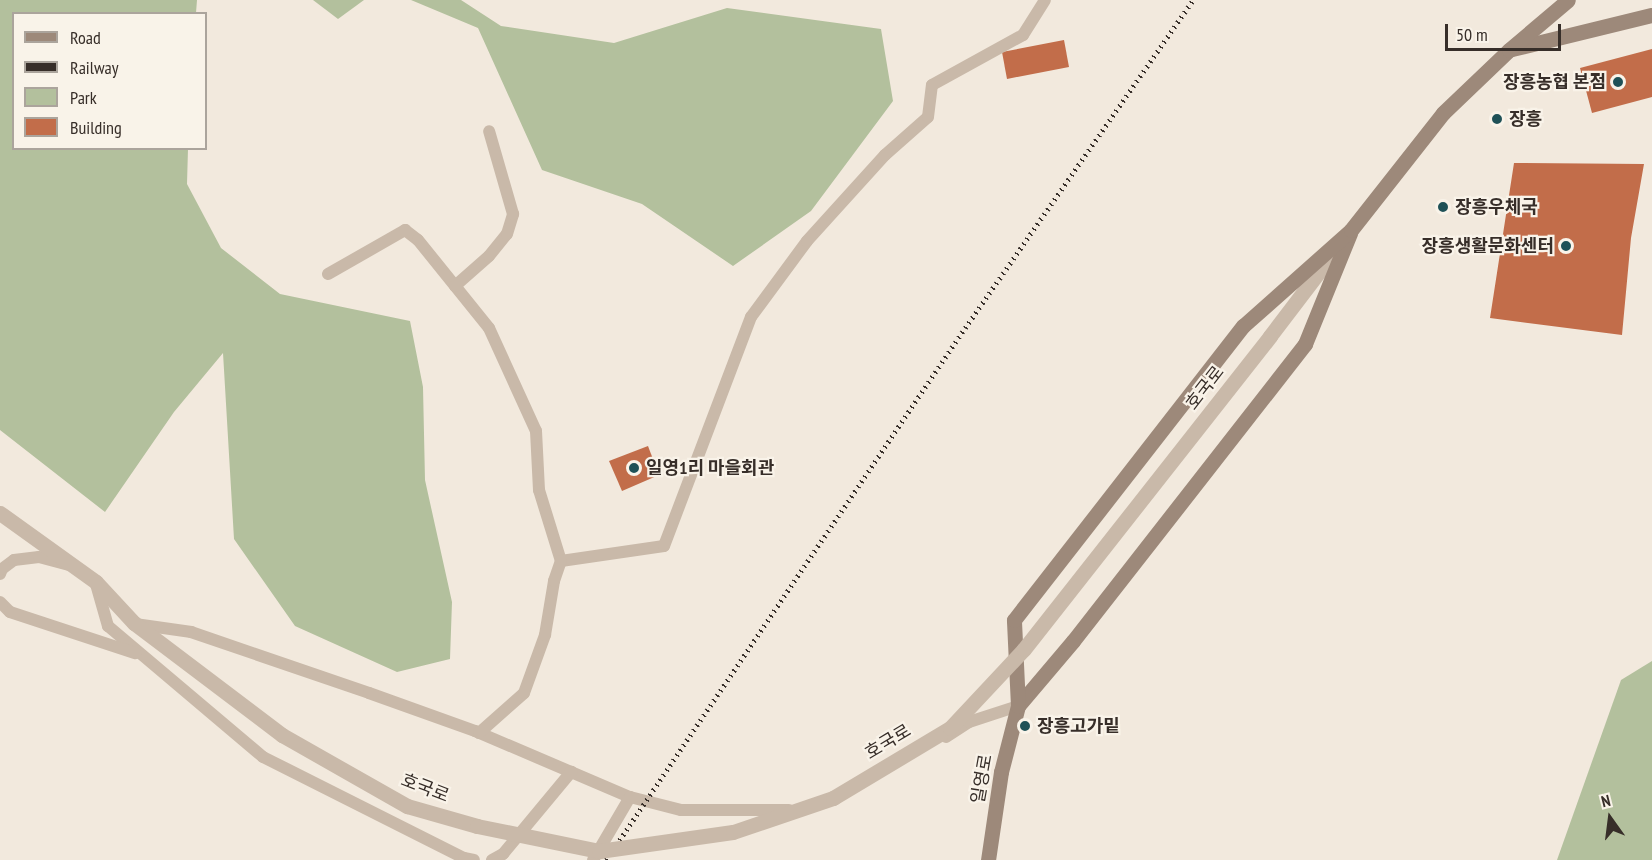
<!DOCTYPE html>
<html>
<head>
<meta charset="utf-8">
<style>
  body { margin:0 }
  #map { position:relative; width:1652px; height:860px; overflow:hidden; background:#f2e9dd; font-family:"PT Sans Narrow","Noto Sans KR",sans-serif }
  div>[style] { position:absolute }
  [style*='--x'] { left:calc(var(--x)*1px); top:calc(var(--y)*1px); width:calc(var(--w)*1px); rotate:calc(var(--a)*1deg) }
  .green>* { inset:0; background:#b3c09d }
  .building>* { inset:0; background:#c26d4a }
  .minor>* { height:12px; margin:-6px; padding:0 6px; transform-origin:6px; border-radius:6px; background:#c9b9a9 }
  .tertiary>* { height:15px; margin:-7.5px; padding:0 7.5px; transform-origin:7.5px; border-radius:7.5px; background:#c9b9a9 }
  .secondary>* { height:15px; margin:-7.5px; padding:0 7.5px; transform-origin:7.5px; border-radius:7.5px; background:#9d897a }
  .rail>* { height:4.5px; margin-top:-2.25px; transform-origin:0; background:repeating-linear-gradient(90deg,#372e29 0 1.5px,transparent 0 6px) }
  .tertiary-bridge>* { height:15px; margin:-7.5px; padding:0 7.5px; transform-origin:7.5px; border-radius:7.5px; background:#c9b9a9 }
  .dots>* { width:16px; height:16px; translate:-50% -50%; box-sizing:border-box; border:3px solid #f9f3e9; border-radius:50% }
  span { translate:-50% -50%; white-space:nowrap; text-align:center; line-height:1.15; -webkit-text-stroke:4.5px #f9f3e9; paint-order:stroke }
  .poi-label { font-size:18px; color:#372e29; font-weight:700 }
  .right { translate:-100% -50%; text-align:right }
  .left { translate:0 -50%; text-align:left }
  .street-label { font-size:18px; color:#372e29 }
  .legend { position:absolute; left:12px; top:12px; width:195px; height:138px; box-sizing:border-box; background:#f9f3e9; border:2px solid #aba49c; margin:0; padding:8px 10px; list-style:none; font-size:18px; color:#372e29 }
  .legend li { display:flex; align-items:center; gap:12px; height:30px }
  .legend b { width:30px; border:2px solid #aba49c }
  .north { position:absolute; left:1580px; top:788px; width:60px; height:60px; -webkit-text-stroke:4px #f9f3e9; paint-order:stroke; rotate:346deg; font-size:16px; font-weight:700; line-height:24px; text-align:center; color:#372e29 }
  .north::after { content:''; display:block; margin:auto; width:21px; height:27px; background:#372e29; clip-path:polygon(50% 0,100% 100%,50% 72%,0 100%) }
  .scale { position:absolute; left:1445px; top:24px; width:116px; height:27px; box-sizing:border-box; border:3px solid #372e29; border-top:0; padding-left:8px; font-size:18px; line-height:21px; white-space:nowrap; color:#372e29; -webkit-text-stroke:4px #f9f3e9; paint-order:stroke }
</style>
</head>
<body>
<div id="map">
  <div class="green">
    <div style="clip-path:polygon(0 0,197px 0,196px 13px,14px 14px,14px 148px,188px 149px,187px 184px,221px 248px,280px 294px,410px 321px,423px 387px,425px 480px,452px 602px,450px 659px,397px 672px,295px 626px,234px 539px,223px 353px,174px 412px,105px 512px,0 430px)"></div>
    <div style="clip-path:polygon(313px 0,364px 0,338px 19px)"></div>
    <div style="clip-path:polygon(411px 0,461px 0,501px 26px,614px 43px,727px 8px,881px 29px,893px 101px,811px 211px,733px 266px,642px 204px,542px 170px,478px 28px)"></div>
    <div style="clip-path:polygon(1652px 661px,1652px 860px,1557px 860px,1621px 680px)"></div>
  </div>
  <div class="building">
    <div style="clip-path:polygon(1064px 40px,1069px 67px,1007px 79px,1002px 52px)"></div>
    <div style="clip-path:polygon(1652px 49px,1652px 97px,1592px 113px,1580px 68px)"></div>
    <div style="clip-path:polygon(1514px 163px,1644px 164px,1631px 238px,1622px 335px,1490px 318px)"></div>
    <div style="clip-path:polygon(648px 446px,659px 475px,622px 491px,609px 461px)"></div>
  </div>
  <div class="minor">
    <div style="--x:328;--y:274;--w:89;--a:-29.7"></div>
    <div style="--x:405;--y:230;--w:16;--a:38"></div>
    <div style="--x:418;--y:240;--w:113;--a:51.1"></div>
    <div style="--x:489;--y:328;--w:113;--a:65.5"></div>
    <div style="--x:536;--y:431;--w:59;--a:87.1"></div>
    <div style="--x:539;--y:490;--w:74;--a:72.8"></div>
    <div style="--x:561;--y:561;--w:104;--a:-8.3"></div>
    <div style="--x:664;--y:546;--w:245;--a:-69.2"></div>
    <div style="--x:751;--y:317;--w:94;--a:-53.6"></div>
    <div style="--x:807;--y:241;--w:116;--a:-47.8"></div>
    <div style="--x:885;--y:155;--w:57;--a:-41.5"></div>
    <div style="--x:928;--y:117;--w:32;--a:-83"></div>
    <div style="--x:932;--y:85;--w:104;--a:-28.8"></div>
    <div style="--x:1023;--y:35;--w:41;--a:-57.8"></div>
    <div style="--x:455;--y:286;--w:45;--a:-41.4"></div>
    <div style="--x:489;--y:256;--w:28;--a:-51"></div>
    <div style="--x:507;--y:234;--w:21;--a:-73"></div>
    <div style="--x:513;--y:214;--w:86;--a:-106.1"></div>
    <div style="--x:0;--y:574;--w:5;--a:-68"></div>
    <div style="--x:2;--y:569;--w:15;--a:-37"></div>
    <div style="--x:14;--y:560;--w:25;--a:-7"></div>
    <div style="--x:39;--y:557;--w:31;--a:15"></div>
    <div style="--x:96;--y:584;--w:44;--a:74.1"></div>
    <div style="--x:108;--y:626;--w:203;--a:40.2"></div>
    <div style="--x:263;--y:757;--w:225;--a:26.7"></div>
    <div style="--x:464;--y:858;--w:10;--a:11"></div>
    <div style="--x:0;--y:602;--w:14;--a:45"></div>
    <div style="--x:10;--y:612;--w:132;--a:18.2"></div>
    <div style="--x:135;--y:624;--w:57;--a:8.1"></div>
    <div style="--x:191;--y:632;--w:188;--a:18.9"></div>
    <div style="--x:369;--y:693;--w:113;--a:19.7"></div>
    <div style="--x:475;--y:731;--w:168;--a:23.1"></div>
    <div style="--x:630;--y:797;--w:73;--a:120.4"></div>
    <div style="--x:479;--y:733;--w:60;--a:-41.6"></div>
    <div style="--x:524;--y:693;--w:62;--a:-70.1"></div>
    <div style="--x:545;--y:635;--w:55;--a:-80.5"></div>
    <div style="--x:554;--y:581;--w:21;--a:-71"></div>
    <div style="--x:946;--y:737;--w:27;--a:-33"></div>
    <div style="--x:969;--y:722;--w:52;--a:-18.1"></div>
    <div style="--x:630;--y:797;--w:53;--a:14.3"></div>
    <div style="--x:681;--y:810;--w:108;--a:0"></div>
    <div style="--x:492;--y:860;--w:13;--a:-29"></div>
    <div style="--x:503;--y:854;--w:107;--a:-50.3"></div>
  </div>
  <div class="tertiary">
    <div style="--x:1270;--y:336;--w:116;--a:-52.7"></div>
    <div style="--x:0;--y:513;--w:118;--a:35.7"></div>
    <div style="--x:96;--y:582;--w:56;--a:47.2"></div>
    <div style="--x:134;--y:623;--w:186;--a:37.1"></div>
    <div style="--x:282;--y:735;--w:144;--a:29.6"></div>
    <div style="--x:407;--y:806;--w:73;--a:15.9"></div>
  </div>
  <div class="secondary">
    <div style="--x:1512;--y:49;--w:144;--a:-13.7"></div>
    <div style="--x:1018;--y:706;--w:85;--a:-49.8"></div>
    <div style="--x:1073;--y:641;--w:377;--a:-52"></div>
    <div style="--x:1305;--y:344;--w:120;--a:-67.9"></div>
    <div style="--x:988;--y:860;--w:89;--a:-81.6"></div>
    <div style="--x:1001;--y:772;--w:68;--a:-75.6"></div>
    <div style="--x:1018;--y:706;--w:86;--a:-92.7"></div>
    <div style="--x:1014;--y:620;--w:373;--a:-52.1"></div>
    <div style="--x:1243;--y:326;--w:144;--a:-41.6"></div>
    <div style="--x:1351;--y:230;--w:149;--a:-51.8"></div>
    <div style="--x:1443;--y:113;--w:91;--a:-43.7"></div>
    <div style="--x:1509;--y:50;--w:77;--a:-40.3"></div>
  </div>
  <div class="rail">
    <div style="--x:606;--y:860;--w:642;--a:-55.99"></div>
    <div style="--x:965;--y:328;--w:399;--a:-55.2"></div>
  </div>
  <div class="tertiary-bridge">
    <div style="--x:477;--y:826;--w:125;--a:11.6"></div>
    <div style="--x:599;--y:851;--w:135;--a:-8.1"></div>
    <div style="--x:733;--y:832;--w:106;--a:-18.8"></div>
    <div style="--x:833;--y:798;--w:136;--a:-30.9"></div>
    <div style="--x:950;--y:728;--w:108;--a:-46.9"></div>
    <div style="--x:1024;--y:649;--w:398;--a:-51.8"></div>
  </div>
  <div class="dots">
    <div style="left:1618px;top:82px;background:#1f5157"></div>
    <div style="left:1497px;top:119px;background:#1f5157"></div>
    <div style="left:1443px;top:207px;background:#1f5157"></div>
    <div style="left:1566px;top:246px;background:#1f5157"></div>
    <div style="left:634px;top:468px;background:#1f5157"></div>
    <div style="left:1025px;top:726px;background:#1f5157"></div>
  </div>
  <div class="poi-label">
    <span class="right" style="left:1606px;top:82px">장흥농협 본점</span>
    <span class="left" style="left:1509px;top:119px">장흥</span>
    <span class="left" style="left:1455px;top:207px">장흥우체국</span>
    <span class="right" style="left:1554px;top:246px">장흥생활문화센터</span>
    <span class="left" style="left:646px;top:468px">일영1리 마을회관</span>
    <span class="left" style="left:1037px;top:726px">장흥고가밑</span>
  </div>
  <div class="street-label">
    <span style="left:1205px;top:388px;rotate:-52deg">호국로</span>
    <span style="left:888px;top:742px;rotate:-31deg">호국로</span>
    <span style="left:982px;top:779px;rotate:-80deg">일영로</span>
    <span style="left:425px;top:788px;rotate:21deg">호국로</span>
  </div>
  <ul class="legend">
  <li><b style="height:8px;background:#9d897a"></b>Road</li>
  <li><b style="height:8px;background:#372e29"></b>Railway</li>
  <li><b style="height:16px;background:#b3c09d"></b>Park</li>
  <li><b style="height:16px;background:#c26d4a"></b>Building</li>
  </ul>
  <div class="north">N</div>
  <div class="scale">50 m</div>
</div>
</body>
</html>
